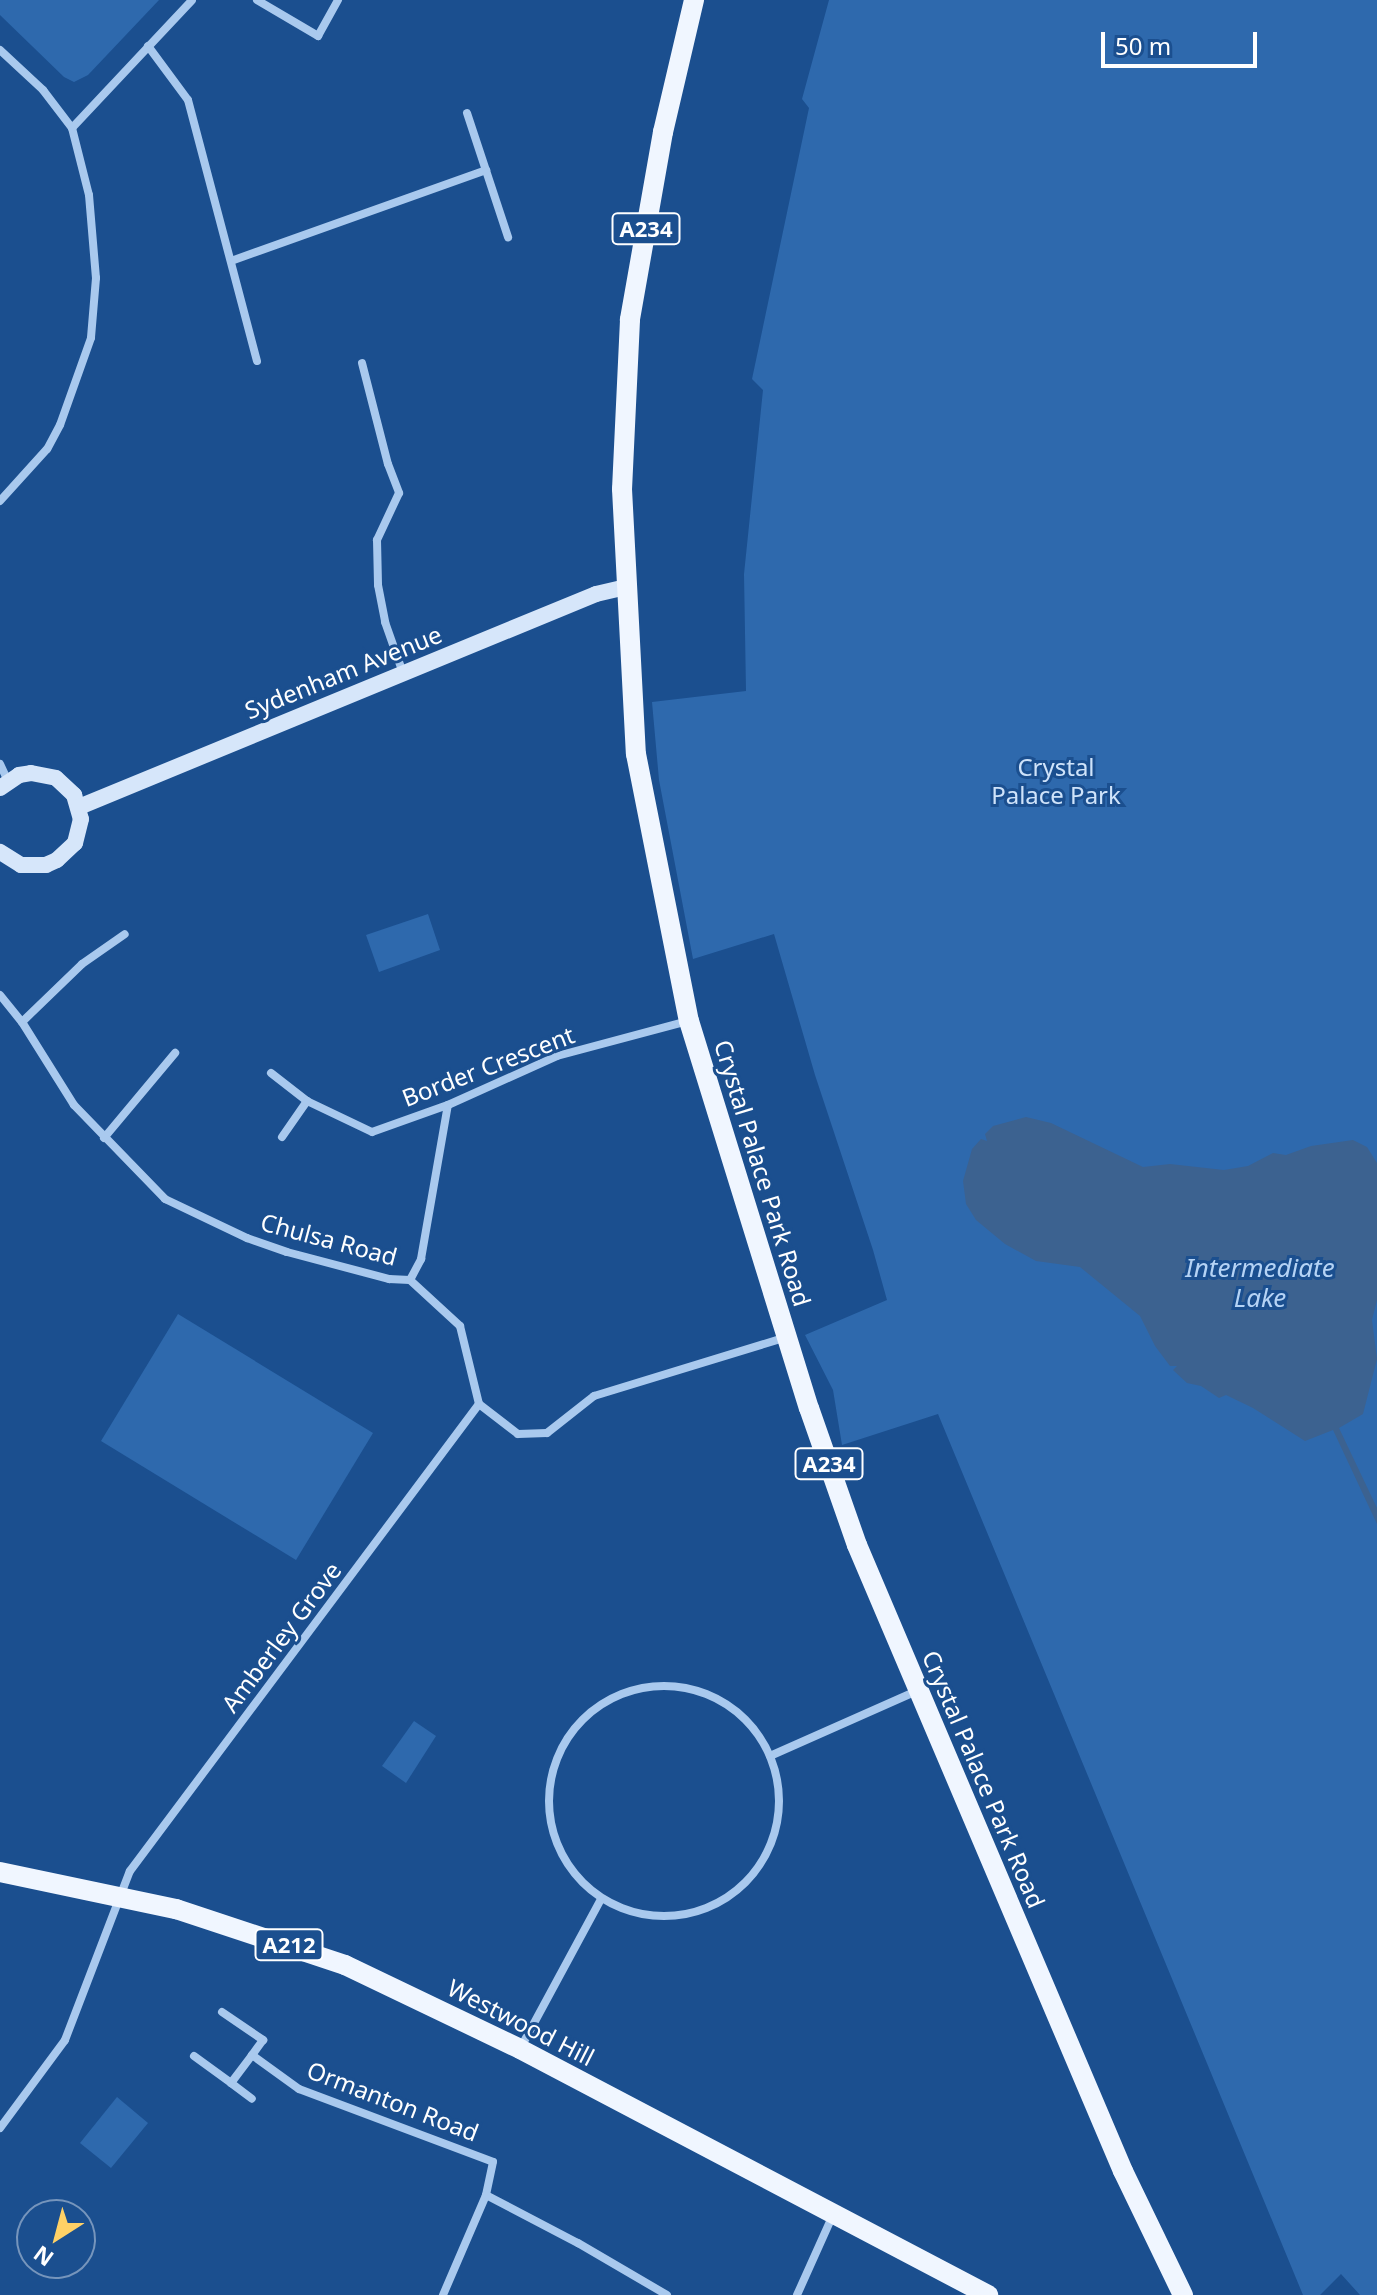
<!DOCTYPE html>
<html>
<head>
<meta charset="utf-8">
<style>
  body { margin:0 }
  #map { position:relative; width:1377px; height:2295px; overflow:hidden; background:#1b4f8f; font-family:"Noto Sans",sans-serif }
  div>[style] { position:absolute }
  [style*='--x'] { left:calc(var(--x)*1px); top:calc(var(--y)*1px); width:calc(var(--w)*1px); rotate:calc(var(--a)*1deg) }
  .green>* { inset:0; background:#2e69ad }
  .water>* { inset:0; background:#3c6290 }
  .street>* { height:8px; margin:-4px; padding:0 4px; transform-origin:4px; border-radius:4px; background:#a9c9ee }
  .street>.ring { margin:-4px; padding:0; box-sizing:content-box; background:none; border:8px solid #a9c9ee; border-radius:50% }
  .secondary>* { height:16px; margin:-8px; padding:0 8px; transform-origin:8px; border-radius:8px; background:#d6e6fa }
  .primary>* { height:20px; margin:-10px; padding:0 10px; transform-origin:10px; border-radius:10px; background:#f0f6ff }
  span { translate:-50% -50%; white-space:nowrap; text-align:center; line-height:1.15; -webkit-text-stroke:6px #1b4f8f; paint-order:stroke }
  .shield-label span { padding:2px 6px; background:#1b4f8f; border:2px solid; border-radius:6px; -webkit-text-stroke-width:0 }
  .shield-label { font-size:22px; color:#fff; font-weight:700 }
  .street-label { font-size:24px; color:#fff }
  .park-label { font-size:24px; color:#cfe3fa }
  .water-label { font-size:26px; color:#b5d3f5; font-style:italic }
  .north { position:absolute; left:16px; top:2199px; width:80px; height:80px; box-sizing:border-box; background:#1b4f8f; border:2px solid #7695bc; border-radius:50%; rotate:216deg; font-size:22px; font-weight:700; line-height:32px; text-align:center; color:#fff }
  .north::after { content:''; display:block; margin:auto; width:28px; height:36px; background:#ffd166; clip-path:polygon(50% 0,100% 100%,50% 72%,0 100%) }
  .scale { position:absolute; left:1101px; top:32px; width:156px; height:36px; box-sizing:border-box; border:4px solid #fff; border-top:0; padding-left:10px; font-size:24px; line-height:28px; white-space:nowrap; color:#fff; -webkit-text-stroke:6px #1b4f8f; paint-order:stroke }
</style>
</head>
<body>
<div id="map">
  <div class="green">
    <div style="clip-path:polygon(0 0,159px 0,88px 75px,74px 82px,64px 77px,0 15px)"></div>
    <div style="clip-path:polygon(829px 0,1377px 0,1377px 2295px,1360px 2295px,1341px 2274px,1320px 2295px,1303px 2295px,938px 1414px,842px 1445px,833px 1390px,805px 1335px,887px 1300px,873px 1250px,815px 1075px,774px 934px,693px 959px,659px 780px,652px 702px,746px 691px,744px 574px,763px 390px,752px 379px,809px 108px,802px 99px)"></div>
    <div style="clip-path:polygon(428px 914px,440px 950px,379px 972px,366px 935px)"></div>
    <div style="clip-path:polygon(178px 1314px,373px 1433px,296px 1560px,101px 1441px)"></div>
    <div style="clip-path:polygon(414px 1721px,436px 1736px,406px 1783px,382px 1766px)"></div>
    <div style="clip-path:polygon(117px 2097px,148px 2123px,111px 2168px,80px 2143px)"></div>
  </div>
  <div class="water">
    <div style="clip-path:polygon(1026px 1117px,1051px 1123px,1143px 1167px,1170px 1164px,1224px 1170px,1248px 1166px,1273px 1153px,1286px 1155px,1311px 1146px,1353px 1140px,1367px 1147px,1377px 1163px,1377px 1300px,1372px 1320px,1377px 1359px,1363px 1414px,1339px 1428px,1377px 1508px,1377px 1524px,1333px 1430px,1305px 1441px,1253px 1408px,1226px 1395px,1219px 1398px,1201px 1386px,1187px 1383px,1173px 1370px,1177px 1366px,1170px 1366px,1155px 1346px,1140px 1316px,1080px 1267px,1036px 1261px,1005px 1244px,976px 1220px,966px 1204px,963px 1181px,972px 1149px,981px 1139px,987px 1141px,985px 1134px,993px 1126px)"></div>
  </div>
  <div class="street">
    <div style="--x:257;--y:0;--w:71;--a:30.5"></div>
    <div style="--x:318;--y:36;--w:41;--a:-60.9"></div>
    <div style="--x:148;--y:46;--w:67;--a:53.5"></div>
    <div style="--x:188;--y:100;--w:270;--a:75.2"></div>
    <div style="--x:0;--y:50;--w:59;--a:42.9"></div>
    <div style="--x:43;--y:90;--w:48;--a:52.7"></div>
    <div style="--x:72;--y:128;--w:69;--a:75.8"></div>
    <div style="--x:89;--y:195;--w:83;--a:85.2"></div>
    <div style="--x:96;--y:278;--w:60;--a:94.8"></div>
    <div style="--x:91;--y:338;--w:92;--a:109.6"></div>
    <div style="--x:60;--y:425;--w:27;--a:118"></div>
    <div style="--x:47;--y:449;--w:70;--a:132.1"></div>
    <div style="--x:467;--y:113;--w:131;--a:71.7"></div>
    <div style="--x:72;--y:128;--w:175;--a:-46.8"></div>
    <div style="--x:231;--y:261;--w:271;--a:-19.6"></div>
    <div style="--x:362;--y:363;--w:104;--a:75.6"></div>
    <div style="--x:388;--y:464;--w:31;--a:69"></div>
    <div style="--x:399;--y:493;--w:52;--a:115.1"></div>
    <div style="--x:377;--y:540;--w:45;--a:88.7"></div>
    <div style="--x:378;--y:585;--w:38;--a:79"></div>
    <div style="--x:385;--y:622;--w:54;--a:70.6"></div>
    <div style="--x:0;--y:764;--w:19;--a:65"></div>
    <div style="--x:0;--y:995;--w:35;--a:51"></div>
    <div style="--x:22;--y:1022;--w:98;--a:57.9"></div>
    <div style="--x:74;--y:1105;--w:131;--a:45.9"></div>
    <div style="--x:165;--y:1199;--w:91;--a:25.4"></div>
    <div style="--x:247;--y:1238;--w:42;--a:19.3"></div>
    <div style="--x:287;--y:1252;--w:106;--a:14.8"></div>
    <div style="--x:389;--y:1279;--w:21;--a:3"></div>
    <div style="--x:410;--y:1280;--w:68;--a:42.6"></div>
    <div style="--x:460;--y:1326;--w:80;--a:76.3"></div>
    <div style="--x:479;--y:1404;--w:49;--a:37.6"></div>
    <div style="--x:518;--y:1434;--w:29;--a:-2"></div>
    <div style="--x:547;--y:1433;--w:60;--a:-38.2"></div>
    <div style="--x:594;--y:1396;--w:202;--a:-17"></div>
    <div style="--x:22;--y:1022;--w:83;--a:-44"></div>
    <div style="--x:82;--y:964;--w:52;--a:-34.9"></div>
    <div style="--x:271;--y:1073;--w:46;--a:37.9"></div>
    <div style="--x:307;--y:1101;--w:72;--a:25.5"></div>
    <div style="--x:372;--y:1132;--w:81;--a:-19.6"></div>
    <div style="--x:448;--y:1105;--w:120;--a:-24.2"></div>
    <div style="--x:557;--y:1056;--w:136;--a:-15"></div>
    <div style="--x:282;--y:1137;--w:44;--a:-55.2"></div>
    <div style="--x:104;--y:1138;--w:111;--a:-50.1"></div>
    <div style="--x:410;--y:1280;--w:24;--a:-62"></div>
    <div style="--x:421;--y:1259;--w:156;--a:-80.1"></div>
    <div class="ring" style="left:549px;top:1686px;width:222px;height:222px"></div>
    <div style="--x:770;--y:1756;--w:161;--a:-23.9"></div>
    <div style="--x:222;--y:2012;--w:50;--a:34.3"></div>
    <div style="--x:263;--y:2040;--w:19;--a:126"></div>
    <div style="--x:520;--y:2049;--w:170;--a:-61.6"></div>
    <div style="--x:194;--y:2056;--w:46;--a:36.1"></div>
    <div style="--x:231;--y:2083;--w:35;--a:-53"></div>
    <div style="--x:252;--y:2055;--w:58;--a:35.9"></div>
    <div style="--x:299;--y:2089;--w:207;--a:20.6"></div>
    <div style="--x:493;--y:2162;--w:34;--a:102"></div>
    <div style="--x:231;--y:2083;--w:26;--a:37"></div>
    <div style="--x:0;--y:2128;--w:109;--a:-53.5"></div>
    <div style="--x:65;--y:2040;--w:181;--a:-69"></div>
    <div style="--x:130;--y:1871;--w:583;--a:-53.23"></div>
    <div style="--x:443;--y:2295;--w:109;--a:-66.7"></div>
    <div style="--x:486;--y:2195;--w:104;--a:27.6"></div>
    <div style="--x:578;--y:2243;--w:103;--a:30.3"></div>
    <div style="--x:797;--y:2295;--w:88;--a:-65.8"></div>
  </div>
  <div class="secondary">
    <div style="--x:0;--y:788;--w:23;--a:-34"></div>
    <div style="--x:19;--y:775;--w:12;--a:-9"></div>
    <div style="--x:31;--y:773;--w:25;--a:11"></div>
    <div style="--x:56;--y:778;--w:25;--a:43"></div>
    <div style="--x:74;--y:795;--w:25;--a:74"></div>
    <div style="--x:81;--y:819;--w:25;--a:104"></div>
    <div style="--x:75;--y:843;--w:25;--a:137"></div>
    <div style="--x:57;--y:860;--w:12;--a:156"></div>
    <div style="--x:46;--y:865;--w:25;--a:180"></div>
    <div style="--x:21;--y:865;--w:25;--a:-148"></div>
    <div style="--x:79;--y:807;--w:559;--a:-22.39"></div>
    <div style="--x:596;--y:594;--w:32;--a:-13"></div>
  </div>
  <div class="primary">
    <div style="--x:694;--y:0;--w:136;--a:103.2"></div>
    <div style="--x:663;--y:132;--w:191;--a:100"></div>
    <div style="--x:630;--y:320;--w:169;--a:92.7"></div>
    <div style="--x:622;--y:489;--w:265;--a:87"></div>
    <div style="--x:636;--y:754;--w:272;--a:78.8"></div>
    <div style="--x:689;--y:1021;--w:405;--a:72.8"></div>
    <div style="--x:809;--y:1408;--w:145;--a:70.7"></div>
    <div style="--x:857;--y:1545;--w:680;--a:66.98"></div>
    <div style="--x:1123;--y:2171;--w:138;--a:64.2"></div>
    <div style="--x:0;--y:1872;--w:180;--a:11.9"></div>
    <div style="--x:176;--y:1909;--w:178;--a:18.3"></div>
    <div style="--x:345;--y:1965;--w:194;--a:25.6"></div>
    <div style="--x:520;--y:2049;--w:529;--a:27.73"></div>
  </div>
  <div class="shield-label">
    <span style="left:646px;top:229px">A234</span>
    <span style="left:829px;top:1464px">A234</span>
    <span style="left:289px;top:1945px">A212</span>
  </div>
  <div class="street-label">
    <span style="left:343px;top:672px;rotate:-22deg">Sydenham Avenue</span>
    <span style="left:488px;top:1066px;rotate:-21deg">Border Crescent</span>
    <span style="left:763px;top:1173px;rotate:73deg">Crystal Palace Park Road</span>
    <span style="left:329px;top:1239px;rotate:15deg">Chulsa Road</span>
    <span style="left:281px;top:1637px;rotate:-53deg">Amberley Grove</span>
    <span style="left:984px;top:1779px;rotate:67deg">Crystal Palace Park Road</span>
    <span style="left:521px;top:2022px;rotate:27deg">Westwood Hill</span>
    <span style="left:393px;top:2101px;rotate:21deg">Ormanton Road</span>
  </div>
  <div class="park-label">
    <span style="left:1056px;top:781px">Crystal<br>Palace Park</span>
  </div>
  <div class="water-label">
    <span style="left:1260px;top:1283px">Intermediate<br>Lake</span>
  </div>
  <div class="north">N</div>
  <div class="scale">50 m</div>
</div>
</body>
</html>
